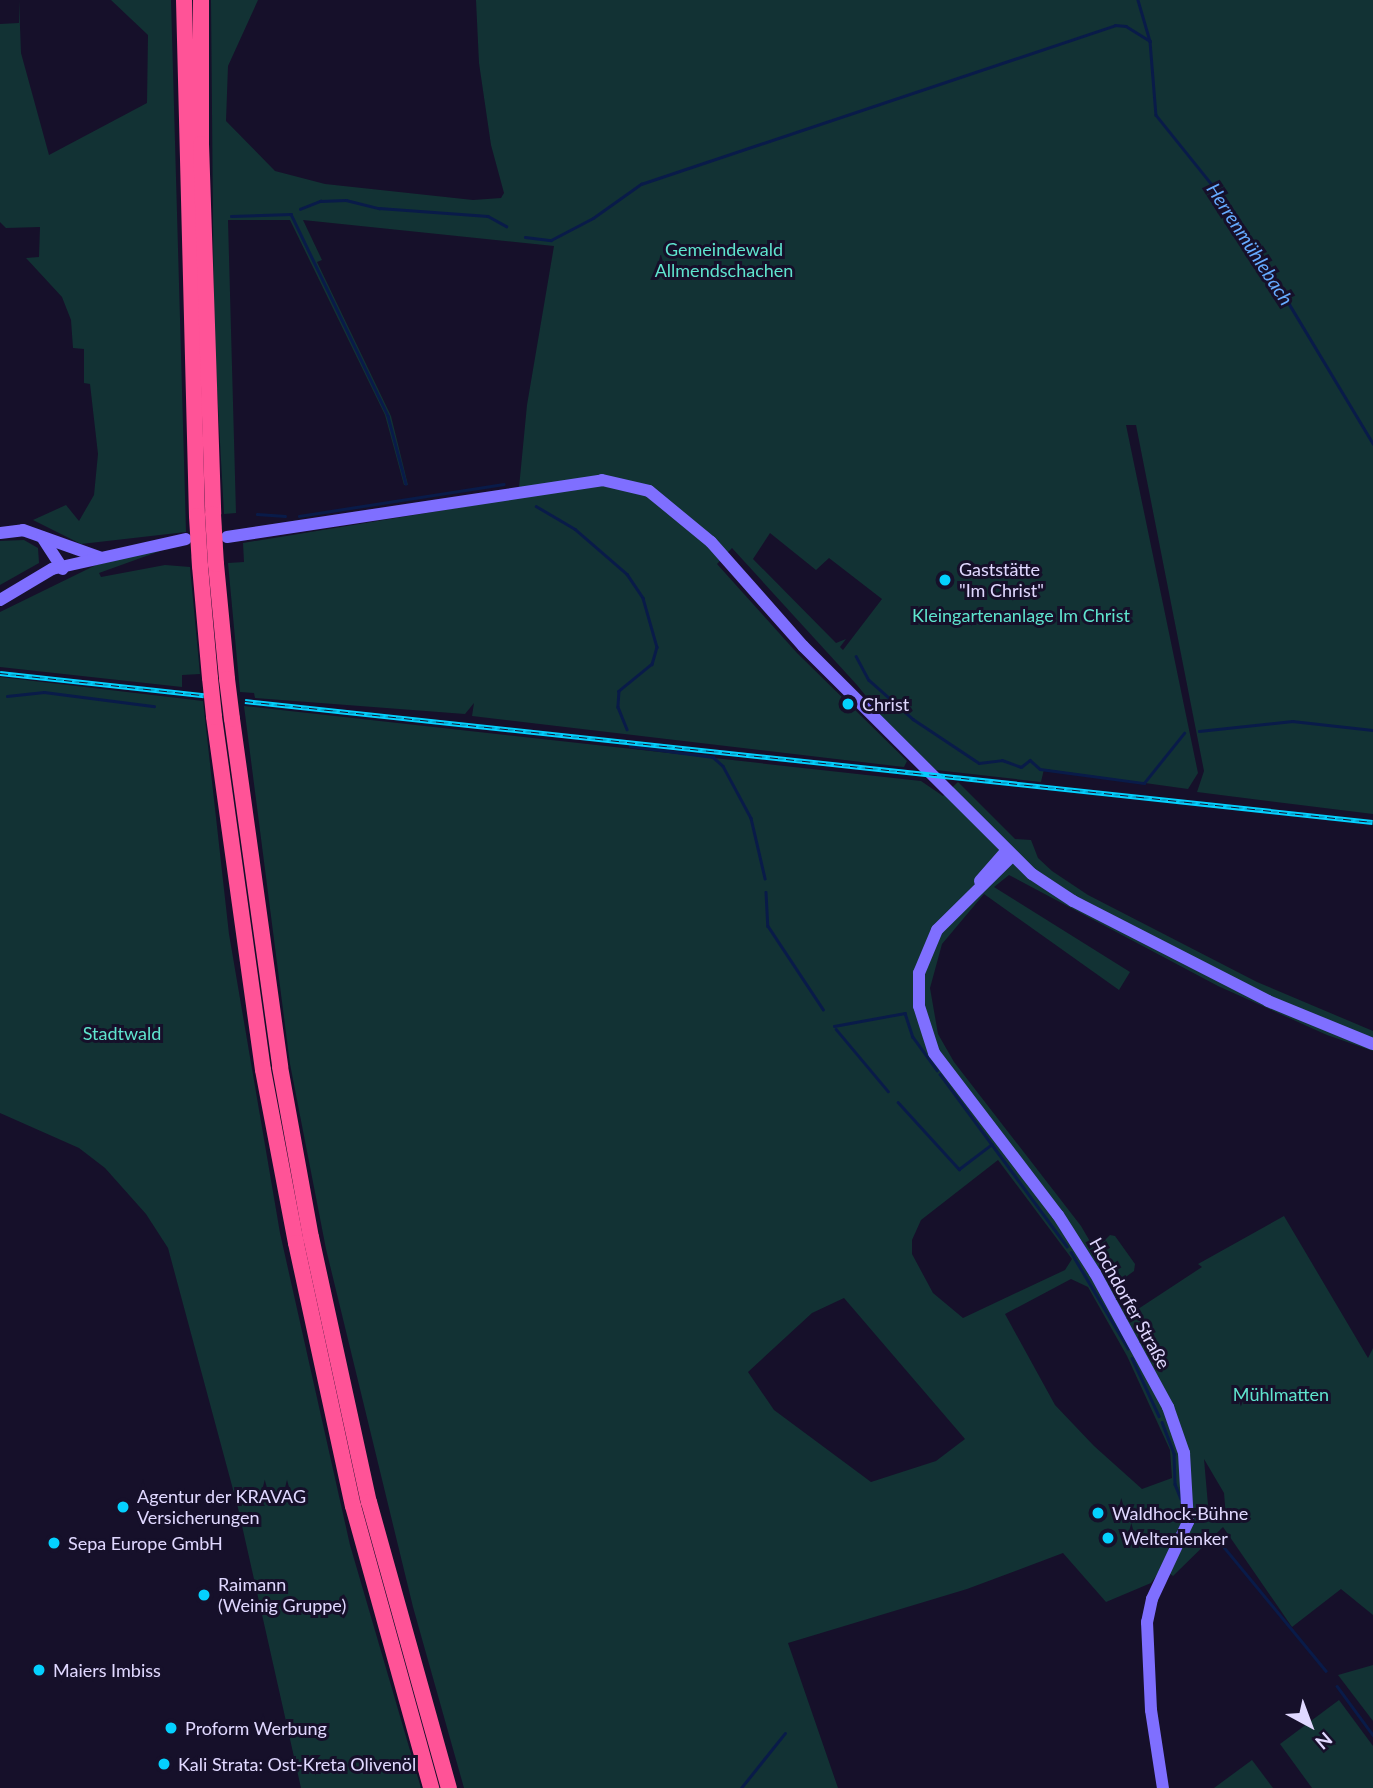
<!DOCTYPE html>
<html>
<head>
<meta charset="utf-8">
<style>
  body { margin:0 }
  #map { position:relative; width:1373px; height:1788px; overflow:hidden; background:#16102a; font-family:Lato,sans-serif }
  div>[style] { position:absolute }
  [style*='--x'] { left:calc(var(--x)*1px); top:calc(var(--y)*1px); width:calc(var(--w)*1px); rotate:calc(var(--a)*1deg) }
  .green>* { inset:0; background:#123234 }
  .stream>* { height:2.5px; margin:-1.25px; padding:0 1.25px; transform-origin:1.25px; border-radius:1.25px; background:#091b49 }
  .secondary>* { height:12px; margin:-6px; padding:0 6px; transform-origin:6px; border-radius:6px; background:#7f6fff }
  .highway>* { height:16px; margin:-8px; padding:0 8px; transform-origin:8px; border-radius:8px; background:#ff5397 }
  .rail>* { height:5px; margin-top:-2.5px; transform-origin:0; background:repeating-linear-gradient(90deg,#16102a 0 8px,#04d1ff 0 16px); box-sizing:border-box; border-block:2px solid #04d1ff }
  .highway-bridge>* { height:16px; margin:-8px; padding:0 8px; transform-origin:8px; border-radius:8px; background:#ff5397 }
  .dots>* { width:19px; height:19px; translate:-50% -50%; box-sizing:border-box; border:4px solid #16102a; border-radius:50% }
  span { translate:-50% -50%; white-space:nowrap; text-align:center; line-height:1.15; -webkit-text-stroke:6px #16102a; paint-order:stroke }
  .park-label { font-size:18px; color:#5fe4ce }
  .poi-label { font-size:18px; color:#e0d8ff }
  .left { translate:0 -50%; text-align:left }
  .street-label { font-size:18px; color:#e0d8ff }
  .water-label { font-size:19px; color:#66abff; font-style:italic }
  .north { position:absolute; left:1275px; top:1690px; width:70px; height:70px; -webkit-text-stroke:5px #16102a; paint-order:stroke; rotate:139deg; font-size:19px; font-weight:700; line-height:28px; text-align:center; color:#e0d8ff }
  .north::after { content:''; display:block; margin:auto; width:24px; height:32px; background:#e0d8ff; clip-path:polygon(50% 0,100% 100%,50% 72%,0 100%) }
</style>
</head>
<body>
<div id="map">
  <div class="green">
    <div style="clip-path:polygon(19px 0,21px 53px,49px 155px,147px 103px,148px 35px,111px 0,171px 0,186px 532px,81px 544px,33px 520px,66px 505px,79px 521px,94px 495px,98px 454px,90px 384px,84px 383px,84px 349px,73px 348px,71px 320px,62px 297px,26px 258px,39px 257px,40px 227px,6px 228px,0 222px,0 24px,19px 23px)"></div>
    <div style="clip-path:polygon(evenodd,211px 0,258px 0,228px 66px,226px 121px,275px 171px,325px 184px,473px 200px,501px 198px,504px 193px,491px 145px,479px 63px,476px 0,1373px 0,1373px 814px,1197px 792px,1204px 771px,1136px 425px,1126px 425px,1198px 773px,1188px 789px,1044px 769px,1041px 782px,936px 770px,872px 710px,874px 706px,857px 685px,732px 548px,717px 564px,797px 653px,907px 761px,904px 767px,472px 716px,474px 703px,465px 714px,255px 698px,254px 693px,240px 692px,228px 563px,244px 562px,243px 543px,518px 498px,527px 405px,554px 246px,303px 220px,322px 260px,317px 262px,391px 416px,408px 485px,404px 485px,385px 415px,290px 220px,228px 220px,236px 513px,224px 514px,214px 334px,211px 0,770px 533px,816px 570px,829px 558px,882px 599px,843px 650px,840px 647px,846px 639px,836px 643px,753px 559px,770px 533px)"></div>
    <div style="clip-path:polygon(24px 540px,38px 548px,39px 563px,0 585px,0 541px)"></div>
    <div style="clip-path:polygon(174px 546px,99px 573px,101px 577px,165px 565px,190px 567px,200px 674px,182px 675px,182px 687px,0 667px,0 612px,96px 565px)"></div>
    <div style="clip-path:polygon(0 677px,203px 701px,229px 934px,280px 1233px,350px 1545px,421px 1788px,301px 1788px,238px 1508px,168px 1248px,146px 1214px,105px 1168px,79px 1148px,0 1113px)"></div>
    <div style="clip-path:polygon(evenodd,244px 706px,921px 781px,943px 796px,958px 782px,1015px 839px,1031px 840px,1038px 858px,1052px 871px,1088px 895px,1257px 982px,1373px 1031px,1373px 1051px,1327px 1035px,1218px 986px,1009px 875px,994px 887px,1130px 972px,1119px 990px,984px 894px,942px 944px,930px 988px,938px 1034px,954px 1062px,1081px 1226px,1132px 1313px,1202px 1267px,1198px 1264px,1284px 1216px,1368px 1358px,1373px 1348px,1373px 1615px,1341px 1589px,1292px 1627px,1223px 1527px,1173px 1576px,1162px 1568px,1151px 1583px,1106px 1602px,1063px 1553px,967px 1589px,788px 1643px,838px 1788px,464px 1788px,413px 1607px,326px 1249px,290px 1064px,244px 706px,998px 1160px,1072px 1259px,1065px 1270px,963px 1318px,933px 1293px,912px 1254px,912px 1240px,921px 1220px,998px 1160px,244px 706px,1071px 1279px,1088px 1287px,1127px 1356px,1170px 1450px,1172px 1478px,1142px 1489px,1094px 1446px,1055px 1405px,1005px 1314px,1071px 1279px,244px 706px,844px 1298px,965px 1439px,936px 1461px,871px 1482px,774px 1410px,748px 1372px,812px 1313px,844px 1298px,244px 706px,1204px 1459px,1224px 1493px,1226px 1517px,1216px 1515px,1208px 1505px,1204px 1459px)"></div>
    <div style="clip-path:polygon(1110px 1235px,1115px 1236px,1135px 1264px,1134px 1271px,1123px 1279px,1098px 1247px)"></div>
    <div style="clip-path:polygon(1373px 1665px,1373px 1721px,1338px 1675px)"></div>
    <div style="clip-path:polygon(1339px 1700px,1373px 1746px,1373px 1788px,1312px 1788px,1280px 1744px)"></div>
    <div style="clip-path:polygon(1252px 1760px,1273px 1788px,1214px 1788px)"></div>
  </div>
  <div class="stream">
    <div style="--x:1138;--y:0;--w:43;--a:73.7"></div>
    <div style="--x:1150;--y:41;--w:74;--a:85.4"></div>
    <div style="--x:1156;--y:115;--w:124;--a:51.2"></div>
    <div style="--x:1234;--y:212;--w:270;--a:59"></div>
    <div style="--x:300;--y:209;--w:22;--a:-22"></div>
    <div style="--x:320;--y:201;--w:26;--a:-2"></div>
    <div style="--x:346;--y:200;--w:34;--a:14"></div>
    <div style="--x:379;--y:208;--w:109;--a:4.2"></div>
    <div style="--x:488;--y:216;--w:21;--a:29"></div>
    <div style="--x:231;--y:216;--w:60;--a:-1.9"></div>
    <div style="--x:291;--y:214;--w:224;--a:64.3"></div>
    <div style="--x:388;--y:416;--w:70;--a:75.2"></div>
    <div style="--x:525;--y:237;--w:26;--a:7"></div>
    <div style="--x:551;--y:240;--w:47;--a:-27.6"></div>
    <div style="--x:593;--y:218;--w:59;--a:-35.3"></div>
    <div style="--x:641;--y:184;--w:500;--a:-18.5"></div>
    <div style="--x:1115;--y:25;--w:11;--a:5"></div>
    <div style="--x:1126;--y:26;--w:28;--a:32"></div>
    <div style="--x:536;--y:506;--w:45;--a:30.5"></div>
    <div style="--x:575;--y:529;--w:69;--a:40.9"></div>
    <div style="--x:627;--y:574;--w:29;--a:56"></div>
    <div style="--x:643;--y:598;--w:51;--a:74.1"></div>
    <div style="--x:657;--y:647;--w:18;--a:106"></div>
    <div style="--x:652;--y:664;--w:43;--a:140.7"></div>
    <div style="--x:619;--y:691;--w:16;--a:94"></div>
    <div style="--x:618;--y:707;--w:24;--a:68"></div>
    <div style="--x:257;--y:514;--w:28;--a:4"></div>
    <div style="--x:299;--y:516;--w:207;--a:-8.9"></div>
    <div style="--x:856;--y:656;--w:27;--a:62"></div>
    <div style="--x:869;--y:680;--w:59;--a:41.6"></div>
    <div style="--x:913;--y:719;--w:79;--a:33.7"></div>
    <div style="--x:979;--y:763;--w:23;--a:-7"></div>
    <div style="--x:1002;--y:760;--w:20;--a:20"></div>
    <div style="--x:1021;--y:767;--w:11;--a:-38"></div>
    <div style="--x:1030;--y:760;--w:13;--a:42"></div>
    <div style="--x:1040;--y:769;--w:105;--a:7.7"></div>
    <div style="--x:1144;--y:783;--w:64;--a:-51.3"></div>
    <div style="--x:7;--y:696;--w:37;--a:-6"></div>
    <div style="--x:44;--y:692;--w:111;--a:7.3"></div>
    <div style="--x:1199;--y:731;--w:94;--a:-6.1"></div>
    <div style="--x:1292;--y:721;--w:81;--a:6.3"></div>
    <div style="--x:630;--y:746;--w:84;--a:7.5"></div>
    <div style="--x:713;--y:757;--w:13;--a:42"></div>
    <div style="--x:723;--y:766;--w:59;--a:61.7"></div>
    <div style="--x:751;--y:818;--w:62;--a:76.9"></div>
    <div style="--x:766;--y:892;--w:34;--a:87"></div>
    <div style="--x:768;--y:926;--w:100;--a:56.5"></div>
    <div style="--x:834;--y:1026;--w:72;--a:-10.4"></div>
    <div style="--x:905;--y:1013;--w:25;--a:72"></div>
    <div style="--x:913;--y:1037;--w:41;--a:54"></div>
    <div style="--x:836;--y:1029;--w:81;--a:50"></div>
    <div style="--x:940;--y:1074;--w:214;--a:53.6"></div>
    <div style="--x:898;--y:1102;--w:91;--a:47.7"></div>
    <div style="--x:959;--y:1169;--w:41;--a:-37.1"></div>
    <div style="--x:1071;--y:1252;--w:112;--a:59.3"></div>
    <div style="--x:1132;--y:1358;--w:64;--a:65"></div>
    <div style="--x:1162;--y:1422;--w:34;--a:69"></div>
    <div style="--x:1174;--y:1454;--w:30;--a:88"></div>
    <div style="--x:1175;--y:1484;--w:16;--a:68"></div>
    <div style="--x:1219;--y:1541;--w:168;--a:50.5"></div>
    <div style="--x:1337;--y:1686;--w:61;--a:53.7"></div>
    <div style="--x:741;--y:1788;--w:70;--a:-51.3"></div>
  </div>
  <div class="secondary">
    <div style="--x:0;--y:533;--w:23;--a:-7"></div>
    <div style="--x:23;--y:530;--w:81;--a:19.6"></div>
    <div style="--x:42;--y:537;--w:38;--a:57"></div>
    <div style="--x:227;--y:537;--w:379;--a:-8.6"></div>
    <div style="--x:602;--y:480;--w:48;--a:13.2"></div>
    <div style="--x:649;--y:491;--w:80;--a:39.4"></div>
    <div style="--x:711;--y:542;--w:139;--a:48.5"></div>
    <div style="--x:803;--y:646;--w:323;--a:44.9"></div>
    <div style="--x:1032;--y:874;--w:49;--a:33.4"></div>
    <div style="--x:1073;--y:901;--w:219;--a:27.1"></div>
    <div style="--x:1268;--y:1001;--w:113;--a:22.3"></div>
    <div style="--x:0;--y:600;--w:61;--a:-30.8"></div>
    <div style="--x:52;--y:569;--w:137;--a:-12.6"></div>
    <div style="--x:1012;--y:856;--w:105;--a:135.4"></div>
    <div style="--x:937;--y:930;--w:47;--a:112.7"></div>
    <div style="--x:919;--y:973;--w:33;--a:90"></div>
    <div style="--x:919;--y:1006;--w:49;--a:72.3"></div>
    <div style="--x:934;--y:1053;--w:204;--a:52.6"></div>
    <div style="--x:1058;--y:1215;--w:69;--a:57.5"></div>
    <div style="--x:1095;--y:1273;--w:153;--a:61.4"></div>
    <div style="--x:1168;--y:1407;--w:49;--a:70.8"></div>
    <div style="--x:1184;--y:1453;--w:69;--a:86.7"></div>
    <div style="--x:1188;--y:1522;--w:85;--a:115.1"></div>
    <div style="--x:1152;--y:1599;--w:24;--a:102"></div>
    <div style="--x:1147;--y:1622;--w:88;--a:87.4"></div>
    <div style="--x:1151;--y:1710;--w:79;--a:81.3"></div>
    <div style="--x:980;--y:881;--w:40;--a:-49"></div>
  </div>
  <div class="highway">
    <div style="--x:184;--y:0;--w:516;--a:88.56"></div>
    <div style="--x:201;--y:0;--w:144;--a:90"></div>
    <div style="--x:201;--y:144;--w:370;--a:88.1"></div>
    <div style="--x:216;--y:564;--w:116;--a:84.5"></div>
    <div style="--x:200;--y:566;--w:112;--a:84.9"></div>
    <div style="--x:214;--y:717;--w:356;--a:82.1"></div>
    <div style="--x:263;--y:1070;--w:176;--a:79.2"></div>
    <div style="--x:296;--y:1243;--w:269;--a:77.8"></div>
    <div style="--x:353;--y:1506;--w:293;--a:74.5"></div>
    <div style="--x:232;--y:719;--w:351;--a:82.1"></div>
    <div style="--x:280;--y:1067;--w:173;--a:79.7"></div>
    <div style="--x:311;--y:1237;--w:271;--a:77.7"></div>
    <div style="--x:369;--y:1502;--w:297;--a:74.4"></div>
  </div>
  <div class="rail">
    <div style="--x:0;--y:673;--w:205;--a:6.2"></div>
    <div style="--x:245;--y:701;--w:1134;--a:6.12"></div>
  </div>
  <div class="highway-bridge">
    <div style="--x:213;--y:514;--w:50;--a:86.6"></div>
    <div style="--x:197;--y:516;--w:50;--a:86.6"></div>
    <div style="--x:210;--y:678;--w:39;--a:84"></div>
    <div style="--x:227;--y:679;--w:40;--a:82.9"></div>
  </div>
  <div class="dots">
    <div style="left:945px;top:580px;background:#04d1ff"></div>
    <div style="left:848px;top:704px;background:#04d1ff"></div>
    <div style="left:123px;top:1507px;background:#04d1ff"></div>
    <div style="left:1098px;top:1513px;background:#04d1ff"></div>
    <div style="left:1108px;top:1538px;background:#04d1ff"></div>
    <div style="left:54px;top:1543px;background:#04d1ff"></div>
    <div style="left:204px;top:1595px;background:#04d1ff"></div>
    <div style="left:39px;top:1670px;background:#04d1ff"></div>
    <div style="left:171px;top:1728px;background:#04d1ff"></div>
    <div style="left:164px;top:1764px;background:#04d1ff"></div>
  </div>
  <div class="park-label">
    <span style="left:724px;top:260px">Gemeindewald<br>Allmendschachen</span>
    <span style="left:1021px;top:615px">Kleingartenanlage Im Christ</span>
    <span style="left:122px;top:1033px">Stadtwald</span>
    <span style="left:1281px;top:1394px">Mühlmatten</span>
  </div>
  <div class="poi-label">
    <span class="left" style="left:959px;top:580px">Gaststätte<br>"Im Christ"</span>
    <span class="left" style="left:862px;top:704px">Christ</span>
    <span class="left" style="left:137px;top:1507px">Agentur der KRAVAG<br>Versicherungen</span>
    <span class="left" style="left:1112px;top:1513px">Waldhock-Bühne</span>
    <span class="left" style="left:1122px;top:1538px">Weltenlenker</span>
    <span class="left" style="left:68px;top:1543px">Sepa Europe GmbH</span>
    <span class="left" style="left:218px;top:1595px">Raimann<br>(Weinig Gruppe)</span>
    <span class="left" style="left:53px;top:1670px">Maiers Imbiss</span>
    <span class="left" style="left:185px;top:1728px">Proform Werbung</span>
    <span class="left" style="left:178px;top:1764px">Kali Strata: Ost-Kreta Olivenöl</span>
  </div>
  <div class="street-label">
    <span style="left:1130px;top:1303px;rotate:61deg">Hochdorfer Straße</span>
  </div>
  <div class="water-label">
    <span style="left:1250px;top:244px;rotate:57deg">Herrenmühlebach</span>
  </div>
  <div class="north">N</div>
</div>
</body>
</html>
